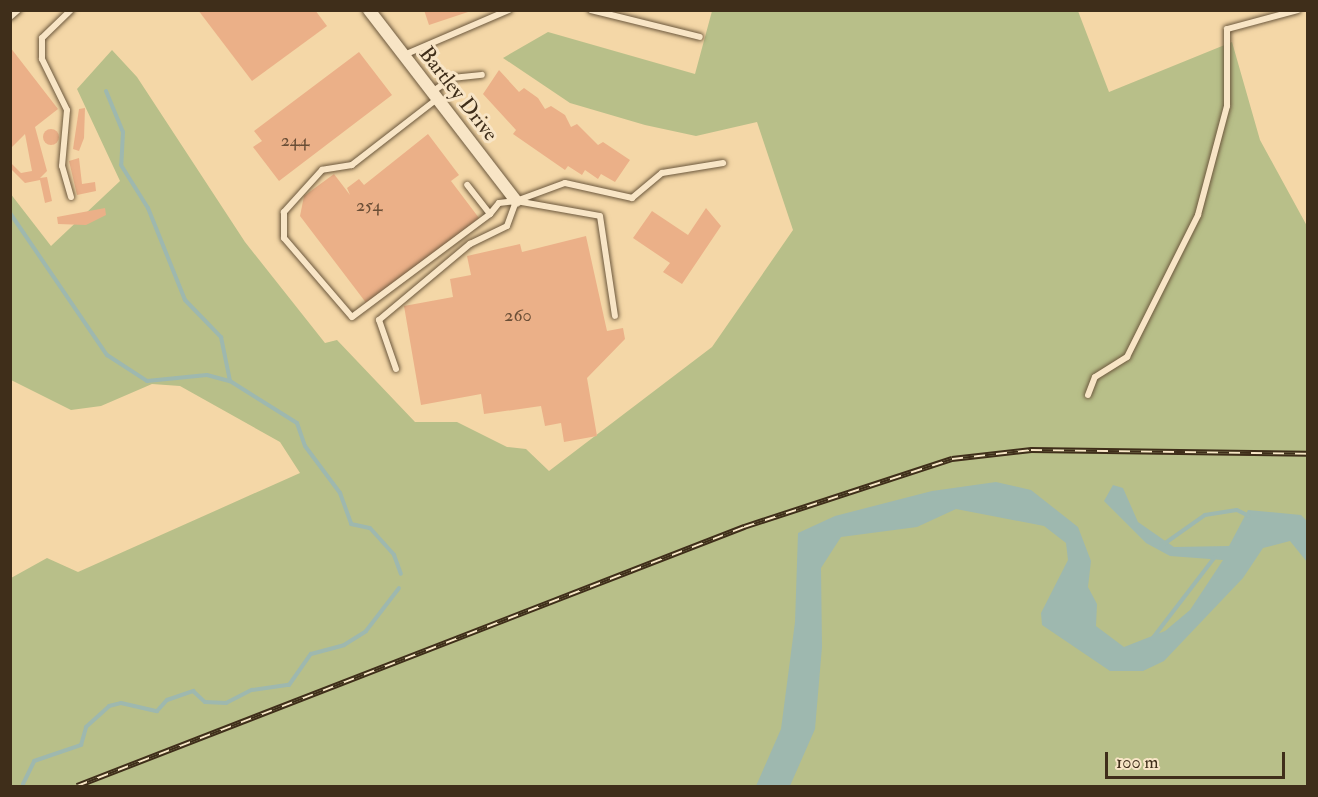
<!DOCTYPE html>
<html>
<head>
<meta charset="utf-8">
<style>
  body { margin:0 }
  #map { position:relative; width:1318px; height:797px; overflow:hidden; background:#f4d7a7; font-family:"IM FELL Double Pica",serif }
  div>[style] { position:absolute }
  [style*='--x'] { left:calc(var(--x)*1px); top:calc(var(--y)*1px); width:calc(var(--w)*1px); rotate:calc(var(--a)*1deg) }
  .green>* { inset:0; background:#b8bf89 }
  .water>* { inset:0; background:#9eb8af }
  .stream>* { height:4px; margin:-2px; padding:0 2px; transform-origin:2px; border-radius:2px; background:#9eb8af }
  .building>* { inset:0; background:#ebb088 }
  .round { border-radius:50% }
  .roads { filter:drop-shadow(0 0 2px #6c583d) drop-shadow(0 0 2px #6c583d) }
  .lane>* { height:6px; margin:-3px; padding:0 3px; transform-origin:3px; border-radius:3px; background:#f8e5c6 }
  .street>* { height:12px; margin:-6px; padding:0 6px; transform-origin:6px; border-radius:6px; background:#f8e5c6 }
  .rail>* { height:6px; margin-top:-3px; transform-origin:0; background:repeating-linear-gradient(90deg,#f8e5c6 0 11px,#3f2e1a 0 22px); box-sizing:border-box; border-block:2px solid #3f2e1a }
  span { translate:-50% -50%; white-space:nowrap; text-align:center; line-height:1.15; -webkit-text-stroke:6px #f8e5c6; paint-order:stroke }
  .number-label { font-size:18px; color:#6a4e36 }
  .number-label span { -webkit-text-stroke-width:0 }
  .street-label { font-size:21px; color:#3f2e1a }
  .frame { position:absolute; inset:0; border:12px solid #3f2e1a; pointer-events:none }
  .scale { position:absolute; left:1105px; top:752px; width:180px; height:27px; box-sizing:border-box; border:3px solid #3f2e1a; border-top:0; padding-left:8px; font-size:18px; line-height:21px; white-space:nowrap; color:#3f2e1a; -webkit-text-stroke:4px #f8e5c6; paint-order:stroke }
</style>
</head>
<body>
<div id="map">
  <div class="green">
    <div style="clip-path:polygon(712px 11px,1078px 11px,1109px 92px,1232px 42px,1260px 140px,1307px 226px,1307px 786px,11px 786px,11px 578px,47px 558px,78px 572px,300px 473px,280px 442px,180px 386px,152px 384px,101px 406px,71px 410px,11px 380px,10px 193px,51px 246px,120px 181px,77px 89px,112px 50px,137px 77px,245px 242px,325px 343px,337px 340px,415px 422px,457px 422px,507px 447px,526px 449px,549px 471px,712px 347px,793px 230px,757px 122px,696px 136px,645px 125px,570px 103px,503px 58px,548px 32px,695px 74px)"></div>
  </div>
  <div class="water">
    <div style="clip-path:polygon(996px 482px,1031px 490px,1078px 527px,1091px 561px,1088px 587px,1097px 604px,1096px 626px,1124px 647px,1165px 631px,1190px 610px,1223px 560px,1170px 556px,1146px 543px,1104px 501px,1113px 485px,1123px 488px,1138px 522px,1174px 547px,1229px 546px,1248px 510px,1301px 515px,1307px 521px,1307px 562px,1290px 541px,1263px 548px,1243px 578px,1164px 661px,1143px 671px,1110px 671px,1042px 625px,1041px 613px,1068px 560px,1066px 543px,1044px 526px,956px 509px,917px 527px,841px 537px,821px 568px,822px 647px,815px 729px,790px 786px,756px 786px,781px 729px,795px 622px,798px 533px,835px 516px,932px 491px)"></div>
  </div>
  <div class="stream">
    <div style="--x:106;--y:91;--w:44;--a:67.5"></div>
    <div style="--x:123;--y:132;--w:33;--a:93"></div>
    <div style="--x:121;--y:165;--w:51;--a:57.9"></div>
    <div style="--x:148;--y:208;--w:99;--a:68.1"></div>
    <div style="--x:185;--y:300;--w:52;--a:45.8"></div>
    <div style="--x:221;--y:337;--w:45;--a:78.4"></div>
    <div style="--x:230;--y:381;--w:79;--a:32.1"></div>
    <div style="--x:297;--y:423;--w:24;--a:71"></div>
    <div style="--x:305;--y:446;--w:59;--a:53.3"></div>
    <div style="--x:340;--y:493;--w:33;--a:70"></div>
    <div style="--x:351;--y:524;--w:19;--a:12"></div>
    <div style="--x:370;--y:528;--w:36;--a:48"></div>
    <div style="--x:394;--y:555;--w:20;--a:70"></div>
    <div style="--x:10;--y:213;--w:172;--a:55.7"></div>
    <div style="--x:107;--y:355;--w:48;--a:33"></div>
    <div style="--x:147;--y:381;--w:60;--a:-5.7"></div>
    <div style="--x:207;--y:375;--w:24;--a:15"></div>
    <div style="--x:1161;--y:546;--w:54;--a:-35.2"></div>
    <div style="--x:1205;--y:515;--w:32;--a:-9"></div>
    <div style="--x:1237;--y:510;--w:13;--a:27"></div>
    <div style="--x:1152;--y:639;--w:103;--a:-52.5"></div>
    <div style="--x:23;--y:784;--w:25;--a:-64"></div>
    <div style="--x:34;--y:761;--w:50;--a:-18.8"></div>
    <div style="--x:81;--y:745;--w:19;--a:-74"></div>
    <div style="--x:86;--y:727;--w:31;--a:-42"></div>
    <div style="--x:109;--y:706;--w:12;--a:-14"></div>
    <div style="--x:121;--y:703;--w:37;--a:13"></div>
    <div style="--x:157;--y:711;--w:15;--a:-48"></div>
    <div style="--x:167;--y:700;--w:28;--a:-19"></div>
    <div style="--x:193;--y:691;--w:16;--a:43"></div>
    <div style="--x:205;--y:702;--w:21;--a:3"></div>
    <div style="--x:226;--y:703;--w:29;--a:-27"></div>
    <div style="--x:252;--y:690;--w:37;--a:-8"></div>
    <div style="--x:289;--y:685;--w:38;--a:-55"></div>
    <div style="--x:311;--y:654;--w:34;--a:-15"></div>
    <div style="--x:344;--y:645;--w:26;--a:-32"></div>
    <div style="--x:366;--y:631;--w:54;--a:-52.5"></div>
  </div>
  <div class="building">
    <div style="clip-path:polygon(198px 10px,315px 10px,327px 26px,252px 81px)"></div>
    <div style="clip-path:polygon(424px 10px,471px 10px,471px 11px,429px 25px)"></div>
    <div style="clip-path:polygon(10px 47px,58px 109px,35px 127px,47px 171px,40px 178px,47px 177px,52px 201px,45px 203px,40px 180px,25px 183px,10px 168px,10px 162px,21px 173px,32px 171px,25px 134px,10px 149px)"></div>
    <div style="clip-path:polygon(359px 52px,392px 95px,279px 181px,253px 147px,262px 141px,254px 131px)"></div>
    <div style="clip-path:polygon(499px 70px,519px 92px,524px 88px,538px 98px,545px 109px,551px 106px,565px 115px,571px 127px,577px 124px,598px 145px,603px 142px,630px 160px,615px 182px,601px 174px,598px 179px,585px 170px,582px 175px,568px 166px,565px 170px,513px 134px,516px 130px,483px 94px)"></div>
    <div style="clip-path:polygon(85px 108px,84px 138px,79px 151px,73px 149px,79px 109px)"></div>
    <div class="round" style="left:43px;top:129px;width:16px;height:16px"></div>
    <div style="clip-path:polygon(428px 134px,459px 175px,451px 181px,479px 218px,367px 304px,300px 216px,304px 196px,334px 174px,350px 195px,347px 188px,359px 179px,364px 185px)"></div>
    <div style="clip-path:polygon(79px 158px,82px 184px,95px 182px,96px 191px,77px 195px,69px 161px)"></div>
    <div style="clip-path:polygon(105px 208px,106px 215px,86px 225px,58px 224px,57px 217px)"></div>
    <div style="clip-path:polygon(706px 208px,721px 226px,682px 284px,663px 272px,670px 263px,633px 238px,652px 211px,688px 235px)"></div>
    <div style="clip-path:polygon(586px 236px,607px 331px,623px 328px,625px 339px,587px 378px,597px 436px,564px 442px,561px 423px,545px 426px,541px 406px,484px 414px,481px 394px,421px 405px,404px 306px,453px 297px,450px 279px,471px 275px,467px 256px,520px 244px,522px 252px)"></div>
  </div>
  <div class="roads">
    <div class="lane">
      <div style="--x:591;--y:10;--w:112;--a:13.9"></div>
      <div style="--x:10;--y:17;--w:11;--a:-41"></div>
      <div style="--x:404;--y:55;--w:114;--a:-23.2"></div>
      <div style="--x:432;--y:92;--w:24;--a:-35"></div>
      <div style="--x:452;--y:78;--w:30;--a:-6"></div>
      <div style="--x:437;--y:99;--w:108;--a:142.2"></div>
      <div style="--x:352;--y:165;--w:30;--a:171"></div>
      <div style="--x:322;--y:170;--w:57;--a:132.1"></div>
      <div style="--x:284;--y:212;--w:26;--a:90"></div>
      <div style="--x:284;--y:238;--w:104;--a:49.3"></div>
      <div style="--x:352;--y:317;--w:172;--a:-36.7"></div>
      <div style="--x:490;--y:214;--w:37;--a:-128"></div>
      <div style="--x:71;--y:197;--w:32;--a:-106"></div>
      <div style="--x:62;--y:166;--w:56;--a:-84.9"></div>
      <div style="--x:67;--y:110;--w:57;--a:-116.1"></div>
      <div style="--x:42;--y:59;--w:21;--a:-90"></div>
      <div style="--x:42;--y:38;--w:40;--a:-44"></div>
      <div style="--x:490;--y:214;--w:14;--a:-51"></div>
      <div style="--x:499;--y:203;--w:17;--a:-7"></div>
      <div style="--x:516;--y:201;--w:85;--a:10.1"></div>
      <div style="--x:600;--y:216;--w:101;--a:81.5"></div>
      <div style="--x:396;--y:369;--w:52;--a:-109.1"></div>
      <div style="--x:379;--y:320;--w:119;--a:-39.9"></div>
      <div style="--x:470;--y:244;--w:41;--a:-25.9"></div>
      <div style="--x:507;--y:226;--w:27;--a:-70"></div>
      <div style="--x:516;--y:201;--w:52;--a:-20.2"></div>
      <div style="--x:565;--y:183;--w:69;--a:12.6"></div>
      <div style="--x:632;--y:198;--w:39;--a:-40"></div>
      <div style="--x:662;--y:173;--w:62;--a:-9.3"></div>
      <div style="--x:1088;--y:395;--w:19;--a:-69"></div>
      <div style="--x:1095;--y:377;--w:38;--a:-32"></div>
      <div style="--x:1127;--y:357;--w:159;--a:-63.4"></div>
      <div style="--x:1198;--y:215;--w:113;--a:-75.1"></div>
      <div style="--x:1227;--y:106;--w:77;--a:-90"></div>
      <div style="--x:1227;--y:29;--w:73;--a:-15"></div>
    </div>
    <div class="street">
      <div style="--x:369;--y:10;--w:241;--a:52.4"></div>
    </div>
  </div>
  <div class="rail">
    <div style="--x:77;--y:786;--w:716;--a:-21.22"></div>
    <div style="--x:744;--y:527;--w:219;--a:-18.1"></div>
    <div style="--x:952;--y:459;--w:80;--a:-6.5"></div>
    <div style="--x:1031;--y:450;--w:277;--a:0.8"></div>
  </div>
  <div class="number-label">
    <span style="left:295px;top:141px">244</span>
    <span style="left:369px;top:206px">254</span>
    <span style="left:518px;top:316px">260</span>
  </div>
  <div class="street-label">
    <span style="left:458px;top:94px;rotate:52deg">Bartley Drive</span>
  </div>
  <div class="frame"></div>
  <div class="scale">100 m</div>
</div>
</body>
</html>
